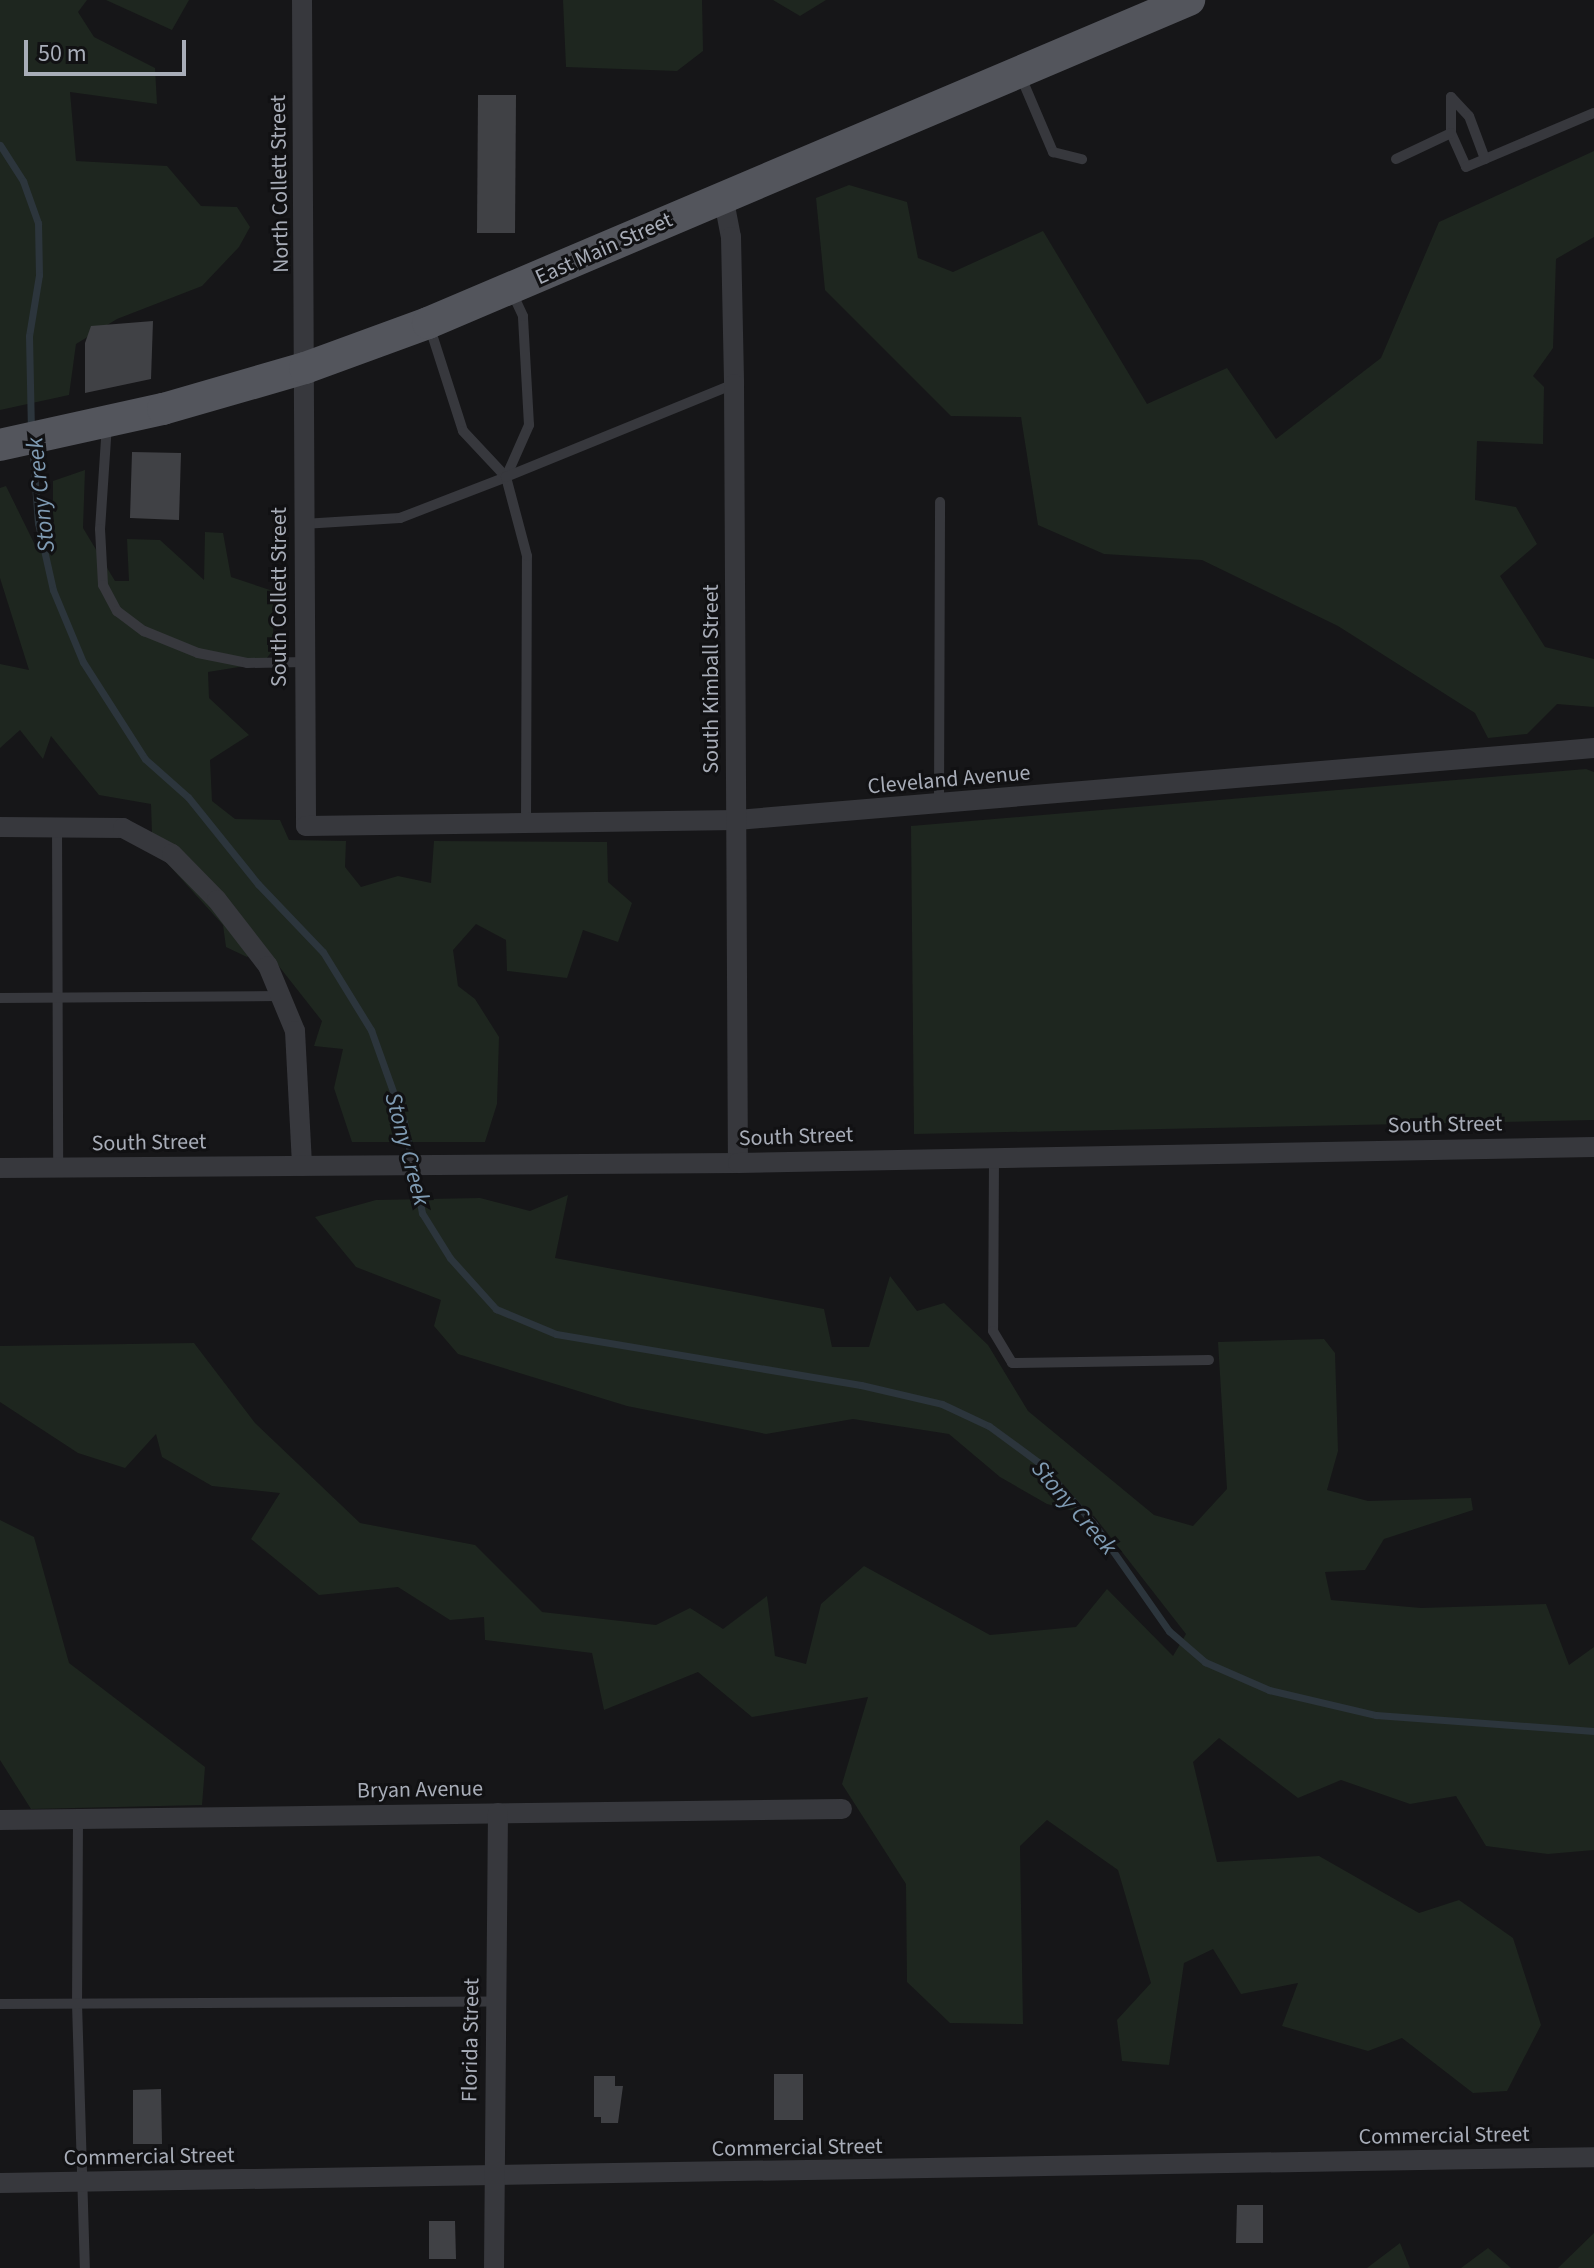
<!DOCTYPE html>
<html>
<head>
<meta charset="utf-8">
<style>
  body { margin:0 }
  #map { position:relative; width:1594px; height:2268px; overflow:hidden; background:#161618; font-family:"Source Sans 3",sans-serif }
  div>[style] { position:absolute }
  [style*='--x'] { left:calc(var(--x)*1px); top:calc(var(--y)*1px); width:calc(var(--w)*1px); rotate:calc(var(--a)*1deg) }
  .green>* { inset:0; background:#1e261f }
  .stream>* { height:7px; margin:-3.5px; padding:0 3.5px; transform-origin:3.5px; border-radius:3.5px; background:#2c353c }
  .building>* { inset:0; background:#404145 }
  .service>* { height:10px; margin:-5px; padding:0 5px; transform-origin:5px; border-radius:5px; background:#37383d }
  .minor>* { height:20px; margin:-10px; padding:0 10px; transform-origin:10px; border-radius:10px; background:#37383d }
  .primary>* { height:32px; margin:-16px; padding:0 16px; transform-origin:16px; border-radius:16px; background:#53555c }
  span { translate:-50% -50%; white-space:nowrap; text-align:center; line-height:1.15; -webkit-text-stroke:6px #111113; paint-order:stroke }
  .street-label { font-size:22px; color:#a8adb8 }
  .water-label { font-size:24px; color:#7f9bb3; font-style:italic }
  .scale { position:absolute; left:24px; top:40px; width:162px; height:36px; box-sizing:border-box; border:4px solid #a8adb8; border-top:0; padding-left:10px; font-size:24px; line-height:28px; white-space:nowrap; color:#a8adb8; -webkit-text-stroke:6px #111113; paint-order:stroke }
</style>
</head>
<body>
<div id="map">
  <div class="green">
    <div style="clip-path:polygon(0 0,87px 0,78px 12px,94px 37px,155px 68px,157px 104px,70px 92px,76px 161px,167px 166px,201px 206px,237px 207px,250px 227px,239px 247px,202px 286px,117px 319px,76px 344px,69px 395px,0 410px)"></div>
    <div style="clip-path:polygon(106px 0,189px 0,172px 30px)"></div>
    <div style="clip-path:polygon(563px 0,702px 0,703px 51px,677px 71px,566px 67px)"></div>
    <div style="clip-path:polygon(773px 0,826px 0,800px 16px)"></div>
    <div style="clip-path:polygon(1594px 151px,1594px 237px,1556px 259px,1553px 348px,1533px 376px,1544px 387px,1543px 444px,1477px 441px,1475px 500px,1516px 507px,1537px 544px,1500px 576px,1545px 647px,1594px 659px,1594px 707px,1557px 704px,1527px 734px,1488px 738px,1475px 713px,1338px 626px,1202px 560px,1104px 554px,1038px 525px,1021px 417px,951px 416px,825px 290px,816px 198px,849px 185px,907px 202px,918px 258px,953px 272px,1043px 231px,1147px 404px,1227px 368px,1276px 439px,1381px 358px,1439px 222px)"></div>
    <div style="clip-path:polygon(85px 470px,83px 528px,115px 581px,129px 581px,127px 539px,160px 540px,204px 580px,205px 532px,223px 533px,231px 577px,273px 591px,273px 650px,263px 663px,208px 672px,209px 698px,249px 735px,210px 760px,212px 801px,235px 819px,280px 820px,289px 840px,346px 841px,345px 867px,361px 887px,398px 876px,431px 883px,434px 841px,607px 842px,608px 882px,632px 903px,618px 942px,583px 930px,567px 978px,507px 971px,506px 940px,476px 924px,453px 950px,458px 986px,475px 999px,499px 1037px,497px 1104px,485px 1142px,352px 1142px,334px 1088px,343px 1049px,314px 1046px,322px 1021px,263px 946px,247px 957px,226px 947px,223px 925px,167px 863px,152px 834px,151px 804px,99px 795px,51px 736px,43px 759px,20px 730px,0 748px,0 664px,29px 670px,0 578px,0 488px,6px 486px,35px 545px,53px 539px,53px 481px)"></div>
    <div style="clip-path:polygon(1586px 769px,1594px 772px,1594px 1120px,914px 1134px,911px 826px)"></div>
    <div style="clip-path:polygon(568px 1195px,555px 1258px,824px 1309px,832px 1347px,869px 1347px,890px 1276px,917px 1311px,944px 1303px,988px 1345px,1028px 1411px,1154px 1515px,1193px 1526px,1227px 1489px,1218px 1342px,1324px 1339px,1335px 1353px,1338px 1451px,1327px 1490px,1368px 1501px,1471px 1498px,1473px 1510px,1384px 1539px,1365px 1570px,1325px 1572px,1331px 1600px,1421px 1608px,1546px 1604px,1569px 1665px,1594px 1647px,1594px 1850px,1548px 1854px,1486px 1846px,1456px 1796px,1410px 1804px,1341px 1780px,1298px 1798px,1219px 1738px,1193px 1762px,1217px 1862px,1319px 1856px,1419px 1913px,1459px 1900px,1513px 1938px,1541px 2025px,1507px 2091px,1473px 2093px,1402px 2038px,1368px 2051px,1282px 2026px,1298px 1983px,1241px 1994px,1213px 1949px,1184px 1963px,1169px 2065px,1122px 2061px,1117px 2020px,1151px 1983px,1118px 1870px,1047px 1820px,1020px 1846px,1023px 2024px,950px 2023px,907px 1982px,906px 1884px,842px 1784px,868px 1697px,752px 1717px,698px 1672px,604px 1710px,592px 1653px,485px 1640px,484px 1617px,450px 1620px,398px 1587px,319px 1595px,251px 1539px,280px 1493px,212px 1486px,162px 1457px,156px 1434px,125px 1468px,78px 1453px,0 1402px,0 1346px,194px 1343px,255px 1423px,360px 1523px,475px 1545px,542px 1612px,656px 1625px,690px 1608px,723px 1629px,767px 1596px,775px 1656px,806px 1664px,821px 1604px,864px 1566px,990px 1635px,1076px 1627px,1107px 1589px,1173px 1656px,1186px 1634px,1094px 1516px,1047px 1504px,1000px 1477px,949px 1434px,853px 1419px,766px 1434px,627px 1406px,458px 1354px,434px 1326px,441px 1300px,356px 1267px,315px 1217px,376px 1200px,480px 1198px,530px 1211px)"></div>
    <div style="clip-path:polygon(0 1520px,34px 1537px,69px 1663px,205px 1767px,202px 1805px,31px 1809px,0 1760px)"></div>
    <div style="clip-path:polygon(1594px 2233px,1594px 2268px,1558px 2268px)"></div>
    <div style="clip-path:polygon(1400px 2243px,1410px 2268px,1367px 2268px)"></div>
    <div style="clip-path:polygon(1488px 2248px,1511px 2268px,1461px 2268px)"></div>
  </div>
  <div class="stream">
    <div style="--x:0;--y:145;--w:43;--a:57.4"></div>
    <div style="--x:23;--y:181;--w:45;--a:70.3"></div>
    <div style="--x:38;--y:223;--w:52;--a:88.9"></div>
    <div style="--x:39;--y:275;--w:62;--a:99.3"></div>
    <div style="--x:29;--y:336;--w:92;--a:88.8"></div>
    <div style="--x:32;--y:444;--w:79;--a:85.7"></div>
    <div style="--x:38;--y:523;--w:69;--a:77.4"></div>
    <div style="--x:53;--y:590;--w:78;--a:67.4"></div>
    <div style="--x:83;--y:662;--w:115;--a:57.4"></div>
    <div style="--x:145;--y:759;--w:57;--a:41.5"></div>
    <div style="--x:188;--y:797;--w:112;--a:51.2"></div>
    <div style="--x:258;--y:884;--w:94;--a:46.3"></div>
    <div style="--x:323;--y:952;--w:92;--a:58.4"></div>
    <div style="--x:371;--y:1030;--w:98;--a:70.3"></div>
    <div style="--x:404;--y:1122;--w:93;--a:78.8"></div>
    <div style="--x:422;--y:1213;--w:53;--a:58.1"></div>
    <div style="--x:450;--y:1258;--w:69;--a:48"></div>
    <div style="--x:496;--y:1309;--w:65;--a:22.6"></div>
    <div style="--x:556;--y:1334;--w:309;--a:9.5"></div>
    <div style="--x:861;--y:1385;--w:83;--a:13.2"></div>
    <div style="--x:942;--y:1404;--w:52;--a:25.1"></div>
    <div style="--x:989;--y:1426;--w:61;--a:36.3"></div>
    <div style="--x:1038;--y:1462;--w:84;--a:47.9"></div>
    <div style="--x:1094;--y:1524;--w:131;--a:55"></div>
    <div style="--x:1169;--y:1631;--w:48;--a:40.7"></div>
    <div style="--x:1205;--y:1662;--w:70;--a:23.6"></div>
    <div style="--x:1269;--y:1690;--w:110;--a:13.2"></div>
    <div style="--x:1376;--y:1715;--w:219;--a:4.2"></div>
  </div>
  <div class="building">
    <div style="clip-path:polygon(478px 95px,516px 95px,515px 233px,477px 233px)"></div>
    <div style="clip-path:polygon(153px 321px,151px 379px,85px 393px,85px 343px,91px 326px)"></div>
    <div style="clip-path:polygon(132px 452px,181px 453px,179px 520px,130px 518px)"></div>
    <div style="clip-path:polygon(774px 2074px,803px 2074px,803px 2120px,774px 2120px)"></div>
    <div style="clip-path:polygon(594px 2076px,615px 2076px,615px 2086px,623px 2086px,618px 2123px,601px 2123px,601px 2117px,594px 2117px)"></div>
    <div style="clip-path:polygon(161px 2089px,162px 2144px,133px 2144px,133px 2090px)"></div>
    <div style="clip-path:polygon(1237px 2205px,1263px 2205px,1263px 2243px,1236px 2243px)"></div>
    <div style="clip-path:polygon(429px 2221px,455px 2221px,456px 2259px,429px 2259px)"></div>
  </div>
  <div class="service">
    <div style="--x:1021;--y:77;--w:82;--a:66.9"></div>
    <div style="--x:1053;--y:152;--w:30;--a:14"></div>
    <div style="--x:1451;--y:97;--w:36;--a:90"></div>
    <div style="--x:1451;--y:133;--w:37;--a:66"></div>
    <div style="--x:1466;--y:167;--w:139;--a:-22.9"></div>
    <div style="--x:1451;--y:97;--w:26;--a:47"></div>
    <div style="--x:1469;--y:116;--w:46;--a:69.6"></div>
    <div style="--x:1396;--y:159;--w:61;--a:-25.3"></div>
    <div style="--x:429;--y:325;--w:111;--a:72.2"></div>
    <div style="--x:463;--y:431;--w:63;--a:46.9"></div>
    <div style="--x:107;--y:424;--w:105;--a:93.8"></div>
    <div style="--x:100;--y:529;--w:56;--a:86.9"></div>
    <div style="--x:103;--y:585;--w:30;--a:62"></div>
    <div style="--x:117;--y:611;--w:34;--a:37"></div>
    <div style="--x:144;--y:631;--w:58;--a:22.2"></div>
    <div style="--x:198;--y:653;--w:50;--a:11.5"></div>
    <div style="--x:247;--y:663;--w:58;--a:-1"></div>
    <div style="--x:303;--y:524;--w:97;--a:-3.5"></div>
    <div style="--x:400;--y:518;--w:114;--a:-21.1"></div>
    <div style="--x:506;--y:477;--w:57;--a:-66.1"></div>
    <div style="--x:529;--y:425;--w:109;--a:-93.2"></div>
    <div style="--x:523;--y:316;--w:26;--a:-115"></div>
    <div style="--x:939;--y:804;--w:302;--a:-89.8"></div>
    <div style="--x:57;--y:826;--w:342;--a:89.8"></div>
    <div style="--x:526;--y:826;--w:270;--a:-89.8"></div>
    <div style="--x:527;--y:556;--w:82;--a:-104.9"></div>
    <div style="--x:506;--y:477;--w:246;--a:-22.2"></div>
    <div style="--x:0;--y:998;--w:280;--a:-0.4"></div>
    <div style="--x:994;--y:1158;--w:173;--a:90.3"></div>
    <div style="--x:993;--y:1331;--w:37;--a:59"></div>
    <div style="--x:1012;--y:1363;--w:197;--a:-0.9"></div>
    <div style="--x:78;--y:1819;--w:184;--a:90.3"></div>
    <div style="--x:77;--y:2003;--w:265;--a:88.3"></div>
    <div style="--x:0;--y:2004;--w:495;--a:-0.3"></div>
  </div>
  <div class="minor">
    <div style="--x:302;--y:0;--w:826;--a:89.72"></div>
    <div style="--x:306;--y:826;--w:431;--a:-0.8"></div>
    <div style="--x:737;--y:820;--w:860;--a:-4.8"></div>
    <div style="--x:723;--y:196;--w:42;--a:79"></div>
    <div style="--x:731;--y:237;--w:147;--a:88.8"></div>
    <div style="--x:734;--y:384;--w:779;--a:89.71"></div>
    <div style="--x:0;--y:827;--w:123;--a:0.5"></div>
    <div style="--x:123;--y:828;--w:55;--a:28"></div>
    <div style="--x:172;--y:854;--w:64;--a:45.6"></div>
    <div style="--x:217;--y:900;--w:83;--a:52.3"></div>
    <div style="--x:268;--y:966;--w:70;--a:67.4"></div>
    <div style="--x:295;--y:1031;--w:135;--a:87"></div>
    <div style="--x:0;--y:1168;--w:738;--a:-0.39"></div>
    <div style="--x:738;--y:1163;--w:856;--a:-1.07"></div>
    <div style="--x:0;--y:1820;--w:842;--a:-0.75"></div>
    <div style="--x:0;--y:2183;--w:1594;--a:-0.93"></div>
    <div style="--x:494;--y:2268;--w:455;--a:-89.5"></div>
  </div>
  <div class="primary">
    <div style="--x:0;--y:445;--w:167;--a:-12.5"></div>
    <div style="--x:163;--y:409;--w:148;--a:-16.1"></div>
    <div style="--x:305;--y:368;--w:131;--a:-20.1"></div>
    <div style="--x:428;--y:323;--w:827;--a:-23"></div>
  </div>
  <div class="street-label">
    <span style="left:280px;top:184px;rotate:-91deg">North Collett Street</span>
    <span style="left:604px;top:249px;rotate:-24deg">East Main Street</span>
    <span style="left:280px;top:597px;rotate:-90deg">South Collett Street</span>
    <span style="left:712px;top:679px;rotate:-90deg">South Kimball Street</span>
    <span style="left:949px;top:780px;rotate:-5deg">Cleveland Avenue</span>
    <span style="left:1445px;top:1125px;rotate:-1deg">South Street</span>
    <span style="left:796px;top:1137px;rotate:-2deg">South Street</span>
    <span style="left:149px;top:1143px;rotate:-1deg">South Street</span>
    <span style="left:420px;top:1790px;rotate:-1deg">Bryan Avenue</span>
    <span style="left:471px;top:2040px;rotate:-89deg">Florida Street</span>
    <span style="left:1444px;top:2136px;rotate:-1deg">Commercial Street</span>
    <span style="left:797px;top:2148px;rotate:-1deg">Commercial Street</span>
    <span style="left:149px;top:2157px;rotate:-1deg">Commercial Street</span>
  </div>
  <div class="water-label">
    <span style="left:41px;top:495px;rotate:-96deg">Stony Creek</span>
    <span style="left:407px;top:1149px;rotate:75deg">Stony Creek</span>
    <span style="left:1074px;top:1508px;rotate:49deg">Stony Creek</span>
  </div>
  <div class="scale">50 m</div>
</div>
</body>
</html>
